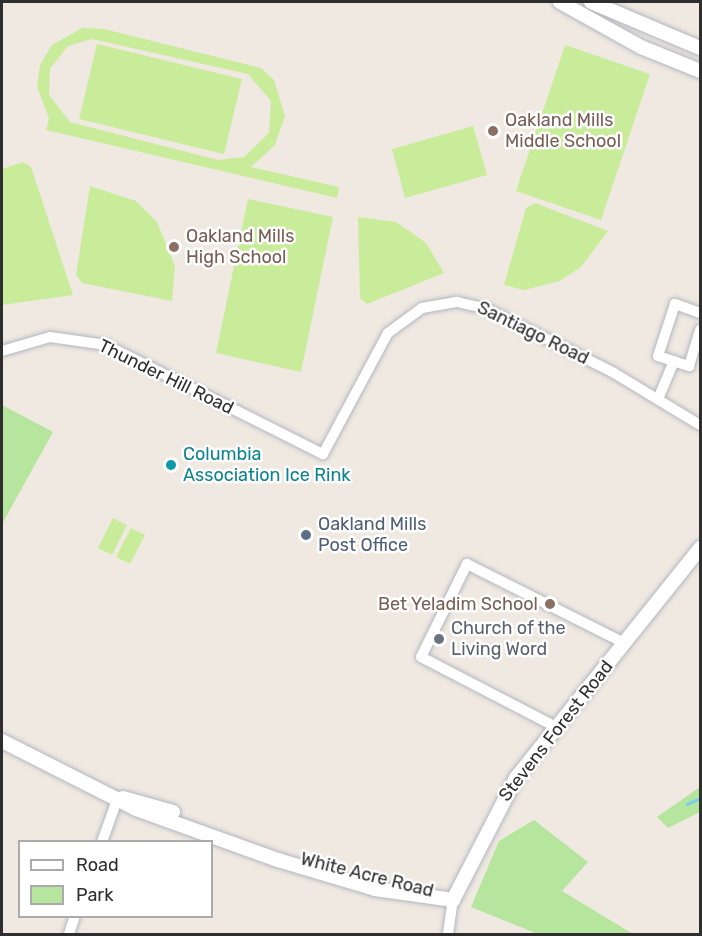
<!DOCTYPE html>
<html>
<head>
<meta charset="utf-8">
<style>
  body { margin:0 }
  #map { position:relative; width:702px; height:936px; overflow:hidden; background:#efe9e1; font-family:Rubik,sans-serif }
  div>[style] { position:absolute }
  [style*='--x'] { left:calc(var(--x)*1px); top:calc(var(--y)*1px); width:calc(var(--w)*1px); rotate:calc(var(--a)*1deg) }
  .green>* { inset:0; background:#b6e59e }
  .pitch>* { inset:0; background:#c9ec9a }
  .stream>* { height:3px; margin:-1.5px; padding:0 1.5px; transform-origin:1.5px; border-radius:1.5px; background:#75cff0 }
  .roads { filter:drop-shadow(0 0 2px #b4b7c1) drop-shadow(0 0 2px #b4b7c1) }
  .minor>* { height:10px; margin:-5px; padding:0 5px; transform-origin:5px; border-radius:5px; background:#fff }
  .tertiary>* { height:14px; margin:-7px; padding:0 7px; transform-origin:7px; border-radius:7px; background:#fff }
  .dots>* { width:16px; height:16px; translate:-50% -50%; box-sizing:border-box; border:3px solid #fff; border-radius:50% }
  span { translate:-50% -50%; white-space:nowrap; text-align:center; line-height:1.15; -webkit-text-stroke:5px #fff; paint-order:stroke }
  .education-label { font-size:18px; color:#785e54 }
  .left { translate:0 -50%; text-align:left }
  .right { translate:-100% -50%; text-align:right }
  .street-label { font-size:18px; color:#2e2e2e }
  .culture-label { font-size:18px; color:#0d838f }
  .service-label { font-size:18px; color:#4e5e75 }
  .worship-label { font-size:18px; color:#5b616d }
  .frame { position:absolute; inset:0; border:3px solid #2e2e2e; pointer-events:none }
  .legend { position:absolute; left:18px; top:840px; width:195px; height:78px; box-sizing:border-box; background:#fff; border:2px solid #ababab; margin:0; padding:8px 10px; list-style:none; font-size:18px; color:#2e2e2e }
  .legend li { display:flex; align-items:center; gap:12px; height:30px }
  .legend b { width:30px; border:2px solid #ababab }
</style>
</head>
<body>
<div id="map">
  <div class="green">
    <div style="clip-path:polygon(2px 405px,53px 432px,2px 524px)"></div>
    <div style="clip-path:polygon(700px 787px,700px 812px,668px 828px,657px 817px)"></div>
    <div style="clip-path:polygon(534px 820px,588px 862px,562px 891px,633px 934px,538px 934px,471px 907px,499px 841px)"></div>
  </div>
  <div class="pitch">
    <div style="clip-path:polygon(evenodd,82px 28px,104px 29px,261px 68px,274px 80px,285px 116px,275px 145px,251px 167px,339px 187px,337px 198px,46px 130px,49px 118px,37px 87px,40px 65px,52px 45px,82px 28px,92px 39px,248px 74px,271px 101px,269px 133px,244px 157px,218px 160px,70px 122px,49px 95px,50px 69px,68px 46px,92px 39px)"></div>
    <div style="clip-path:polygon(97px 44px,242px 79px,224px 154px,79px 119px)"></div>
    <div style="clip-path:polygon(565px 45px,650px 74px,601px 220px,516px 191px)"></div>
    <div style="clip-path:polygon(473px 126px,487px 175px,405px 198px,392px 149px)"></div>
    <div style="clip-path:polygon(23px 162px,31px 167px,73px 295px,2px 305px,2px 169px)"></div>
    <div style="clip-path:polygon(90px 186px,136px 201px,157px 222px,175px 266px,172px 301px,82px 283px,76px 275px)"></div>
    <div style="clip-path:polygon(248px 199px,333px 217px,301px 372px,216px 353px)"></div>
    <div style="clip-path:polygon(535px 203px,608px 231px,581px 267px,560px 281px,524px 290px,504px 285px,526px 208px)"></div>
    <div style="clip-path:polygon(358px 217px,396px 222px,412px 233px,426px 243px,444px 273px,367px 304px,360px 298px)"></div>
    <div style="clip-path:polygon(113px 518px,127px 525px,112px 555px,98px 548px)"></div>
    <div style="clip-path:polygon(131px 528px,145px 535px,130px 564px,116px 557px)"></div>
  </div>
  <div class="stream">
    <div style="--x:687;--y:804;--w:14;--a:-25"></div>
  </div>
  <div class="roads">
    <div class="minor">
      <div style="--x:700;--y:313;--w:27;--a:-160"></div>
      <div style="--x:675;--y:304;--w:55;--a:108.1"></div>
      <div style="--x:658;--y:356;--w:33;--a:18"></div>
      <div style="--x:689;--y:366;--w:38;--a:-73"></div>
      <div style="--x:2;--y:351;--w:50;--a:-16.3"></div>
      <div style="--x:50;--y:337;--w:57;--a:8.1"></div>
      <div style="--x:106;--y:345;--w:243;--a:26.7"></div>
      <div style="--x:323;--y:454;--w:137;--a:-61.8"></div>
      <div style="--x:388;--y:333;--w:42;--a:-36.3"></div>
      <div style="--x:422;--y:308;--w:36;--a:-10"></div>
      <div style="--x:457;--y:302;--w:31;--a:13"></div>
      <div style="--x:487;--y:309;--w:142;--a:26.7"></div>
      <div style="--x:614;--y:373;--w:100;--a:31.2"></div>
      <div style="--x:658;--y:399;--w:41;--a:-67.2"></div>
      <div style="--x:556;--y:727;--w:152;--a:-152.6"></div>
      <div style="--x:421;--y:657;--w:104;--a:-63.7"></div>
      <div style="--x:467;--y:564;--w:176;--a:26.7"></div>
      <div style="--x:102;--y:842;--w:48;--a:-70.4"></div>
      <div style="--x:69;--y:934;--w:19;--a:-72"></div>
      <div style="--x:448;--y:934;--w:34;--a:-82"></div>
    </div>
    <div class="tertiary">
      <div style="--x:560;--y:2;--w:93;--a:29.1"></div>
      <div style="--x:641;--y:47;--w:64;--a:22.1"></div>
      <div style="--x:591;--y:2;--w:118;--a:22.9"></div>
      <div style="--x:2;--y:741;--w:150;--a:26.9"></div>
      <div style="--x:136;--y:809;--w:151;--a:19.8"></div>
      <div style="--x:278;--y:860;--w:101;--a:16.6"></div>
      <div style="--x:375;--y:889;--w:79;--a:8"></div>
      <div style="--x:123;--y:798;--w:52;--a:15.6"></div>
      <div style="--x:453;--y:900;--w:137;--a:-62.7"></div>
      <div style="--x:516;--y:778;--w:295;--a:-51.3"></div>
    </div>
  </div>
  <div class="dots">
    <div style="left:493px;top:131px;background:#8d6e63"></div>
    <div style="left:174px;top:247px;background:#8d6e63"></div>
    <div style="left:171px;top:465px;background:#0f9aa8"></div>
    <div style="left:306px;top:535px;background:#5c6f8a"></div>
    <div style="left:550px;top:604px;background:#8d6e63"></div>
    <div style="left:439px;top:639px;background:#6b7280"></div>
  </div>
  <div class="education-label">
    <span class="left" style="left:505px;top:131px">Oakland Mills<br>Middle School</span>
    <span class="left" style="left:186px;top:247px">Oakland Mills<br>High School</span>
    <span class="right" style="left:538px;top:604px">Bet Yeladim School</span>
  </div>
  <div class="street-label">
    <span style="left:533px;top:333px;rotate:26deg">Santiago Road</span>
    <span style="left:166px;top:377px;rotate:26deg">Thunder Hill Road</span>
    <span style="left:556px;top:731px;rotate:-52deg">Stevens Forest Road</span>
    <span style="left:367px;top:875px;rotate:14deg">White Acre Road</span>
  </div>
  <div class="culture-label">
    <span class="left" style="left:183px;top:465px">Columbia<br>Association Ice Rink</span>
  </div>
  <div class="service-label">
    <span class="left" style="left:318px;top:535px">Oakland Mills<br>Post Office</span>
  </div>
  <div class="worship-label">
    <span class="left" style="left:451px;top:639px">Church of the<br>Living Word</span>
  </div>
  <div class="frame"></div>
  <ul class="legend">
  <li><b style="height:8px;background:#fff"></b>Road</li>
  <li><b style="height:16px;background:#b6e59e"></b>Park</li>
  </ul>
</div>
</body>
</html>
